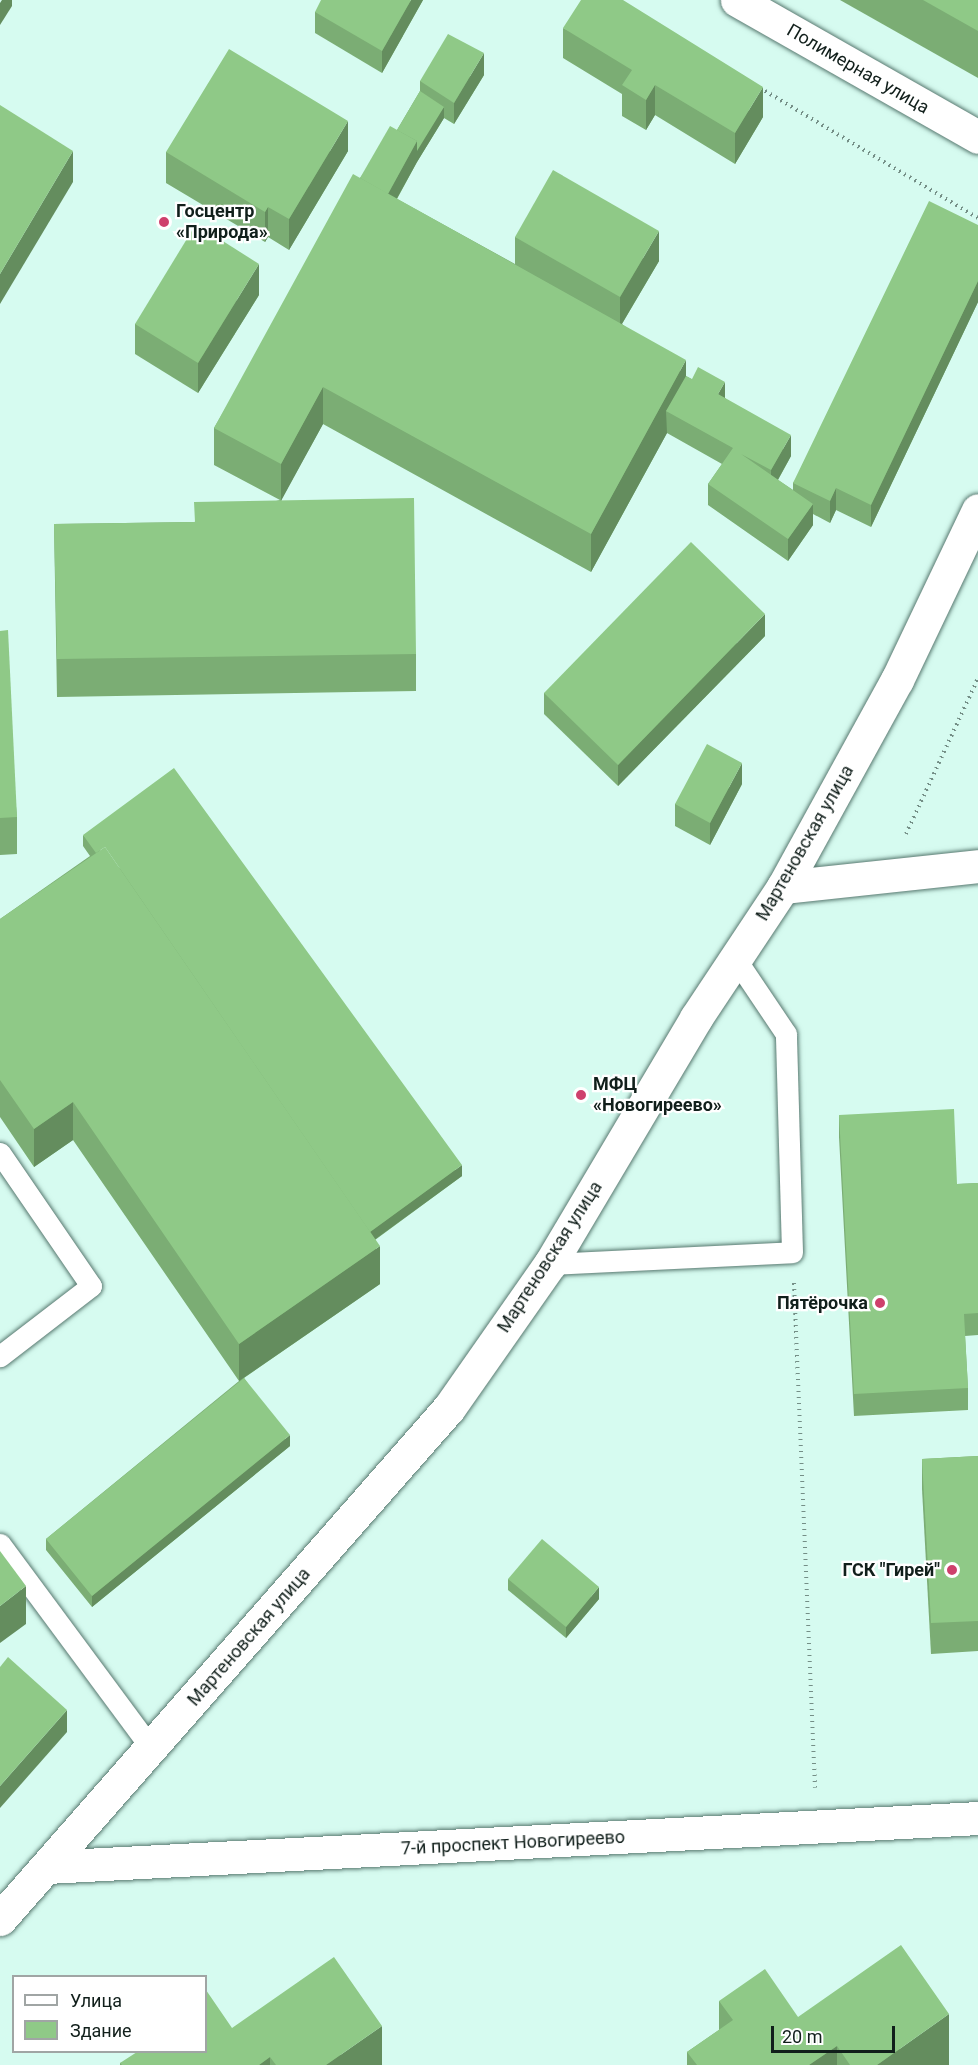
<!DOCTYPE html>
<html>
<head>
<meta charset="utf-8">
<style>
  body { margin:0 }
  #map { position:relative; width:978px; height:2065px; overflow:hidden; background:#d6fbf0; font-family:Roboto,sans-serif }
  div>[style] { position:absolute }
  [style*='--x'] { left:calc(var(--x)*1px); top:calc(var(--y)*1px); width:calc(var(--w)*1px); rotate:calc(var(--a)*1deg) }
  .path>* { height:4px; margin-top:-2px; transform-origin:0; background:repeating-linear-gradient(90deg,#748e86 0 1.5px,transparent 0 6px) }
  .roads { filter:drop-shadow(0 0 2px #587970) drop-shadow(0 0 2px #587970) }
  .service>* { height:21px; margin:-10.5px; padding:0 10.5px; transform-origin:10.5px; border-radius:10.5px; background:#fff }
  .minor>* { height:33px; margin:-16.5px; padding:0 16.5px; transform-origin:16.5px; border-radius:16.5px; background:#fff }
  .tertiary>* { height:33px; margin:-16.5px; padding:0 16.5px; transform-origin:16.5px; border-radius:16.5px; background:#fff }
  .wall>* { inset:0; background:#7bad74 }
  .shaded-wall>* { inset:0; background:#648d5e }
  .building>* { inset:0; background:#8fc987 }
  .dots>* { width:16px; height:16px; translate:-50% -50%; box-sizing:border-box; border:3px solid #fff; border-radius:50% }
  span { translate:-50% -50%; white-space:nowrap; text-align:center; line-height:1.15; -webkit-text-stroke:4.5px #fff; paint-order:stroke }
  .street-label { font-size:18px; color:#111f1b }
  .poi-label { font-size:18px; color:#111f1b; font-weight:700 }
  .left { translate:0 -50%; text-align:left }
  .right { translate:-100% -50%; text-align:right }
  .legend { position:absolute; left:12px; top:1975px; width:195px; height:78px; box-sizing:border-box; background:#fff; border:2px solid #a0a5a4; margin:0; padding:8px 10px; list-style:none; font-size:18px; color:#111f1b }
  .legend li { display:flex; align-items:center; gap:12px; height:30px }
  .legend b { width:30px; border:2px solid #a0a5a4 }
  .scale { position:absolute; left:771px; top:2026px; width:124px; height:27px; box-sizing:border-box; border:3px solid #111f1b; border-top:0; padding-left:8px; font-size:18px; line-height:21px; white-space:nowrap; color:#111f1b; -webkit-text-stroke:4px #fff; paint-order:stroke }
</style>
</head>
<body>
<div id="map">
  <div class="path">
    <div style="--x:760;--y:88;--w:254;--a:30.8"></div>
    <div style="--x:906;--y:834;--w:172;--a:-65.2"></div>
    <div style="--x:794;--y:1283;--w:505;--a:87.62"></div>
  </div>
  <div class="roads">
    <div class="service">
      <div style="--x:0;--y:1153;--w:161;--a:55.6"></div>
      <div style="--x:91;--y:1286;--w:115;--a:142.4"></div>
      <div style="--x:550;--y:1264;--w:242;--a:-2.8"></div>
      <div style="--x:792;--y:1252;--w:218;--a:-91.6"></div>
      <div style="--x:786;--y:1034;--w:92;--a:-123.9"></div>
      <div style="--x:0;--y:1544;--w:254;--a:53.5"></div>
    </div>
    <div class="minor">
      <div style="--x:737;--y:0;--w:277;--a:29.6"></div>
      <div style="--x:783;--y:887;--w:196;--a:-6.1"></div>
      <div style="--x:47;--y:1867;--w:932;--a:-3.01"></div>
    </div>
    <div class="tertiary">
      <div style="--x:0;--y:1919;--w:680;--a:-48.7"></div>
      <div style="--x:449;--y:1408;--w:176;--a:-55"></div>
      <div style="--x:550;--y:1264;--w:286;--a:-59.3"></div>
      <div style="--x:696;--y:1018;--w:157;--a:-56.4"></div>
      <div style="--x:783;--y:887;--w:236;--a:-61.2"></div>
      <div style="--x:897;--y:680;--w:188;--a:-64.5"></div>
    </div>
  </div>
  <div class="wall">
    <div style="clip-path:polygon(423px 0,382px 73px,315px 33px,315px 12px)"></div>
    <div style="clip-path:polygon(840px 0,978px 0,978px 78px)"></div>
    <div style="clip-path:polygon(563px 28px,763px 117px,735px 164px,655px 115px,646px 130px,622px 116px,622px 94px,563px 58px)"></div>
    <div style="clip-path:polygon(484px 75px,454px 124px,444px 118px,417px 162px,397px 199px,515px 264px,515px 237px,659px 261px,622px 324px,686px 376px,725px 398px,791px 456px,778px 480px,793px 490px,793px 483px,978px 225px,978px 302px,871px 527px,836px 510px,830px 523px,813px 514px,813px 525px,788px 561px,708px 505px,708px 484px,722px 464px,667px 433px,591px 572px,323px 424px,281px 500px,416px 654px,416px 691px,57px 697px,54px 524px,194px 522px,280px 500px,214px 465px,214px 428px,360px 178px,397px 130px,420px 91px,420px 81px)"></div>
    <div style="clip-path:polygon(348px 151px,289px 250px,268px 237px,265px 242px,166px 183px,166px 152px)"></div>
    <div style="clip-path:polygon(259px 295px,198px 393px,135px 354px,135px 324px)"></div>
    <div style="clip-path:polygon(0 631px,17px 817px,17px 854px,0 855px)"></div>
    <div style="clip-path:polygon(765px 636px,618px 786px,544px 714px,544px 693px)"></div>
    <div style="clip-path:polygon(742px 784px,710px 845px,675px 826px,675px 804px)"></div>
    <div style="clip-path:polygon(83px 835px,462px 1176px,375px 1240px,380px 1284px,244px 1378px,290px 1446px,92px 1607px,46px 1550px,46px 1539px,239px 1381px,73px 1140px,34px 1167px,0 1117px,0 919px,90px 856px,83px 846px)"></div>
    <div style="clip-path:polygon(839px 1115px,957px 1184px,978px 1183px,978px 1335px,965px 1336px,968px 1388px,968px 1410px,854px 1416px,839px 1137px)"></div>
    <div style="clip-path:polygon(978px 1456px,978px 1651px,931px 1654px,922px 1489px,922px 1459px)"></div>
    <div style="clip-path:polygon(508px 1579px,599px 1599px,566px 1638px,508px 1590px)"></div>
    <div style="clip-path:polygon(719px 2001px,798px 2017px,949px 2065px,687px 2065px,687px 2052px,719px 2030px)"></div>
    <div style="clip-path:polygon(232px 2028px,382px 2065px,120px 2065px,120px 2063px)"></div>
  </div>
  <div class="shaded-wall">
    <div style="clip-path:polygon(2px 0,12px 0,12px 6px,0 25px,0 3px)"></div>
    <div style="clip-path:polygon(411px 0,423px 0,382px 73px,382px 51px)"></div>
    <div style="clip-path:polygon(484px 53px,484px 75px,454px 124px,454px 103px)"></div>
    <div style="clip-path:polygon(655px 85px,655px 115px,646px 130px,646px 100px)"></div>
    <div style="clip-path:polygon(763px 87px,763px 117px,735px 164px,735px 133px)"></div>
    <div style="clip-path:polygon(444px 107px,444px 118px,417px 162px,381px 227px,381px 206px,417px 141px)"></div>
    <div style="clip-path:polygon(348px 121px,348px 151px,289px 250px,289px 219px)"></div>
    <div style="clip-path:polygon(73px 151px,73px 182px,0 304px,0 274px)"></div>
    <div style="clip-path:polygon(268px 207px,268px 237px,265px 242px,265px 212px)"></div>
    <div style="clip-path:polygon(659px 231px,659px 261px,620px 327px,620px 297px)"></div>
    <div style="clip-path:polygon(259px 264px,259px 295px,198px 393px,198px 363px)"></div>
    <div style="clip-path:polygon(978px 281px,978px 302px,871px 527px,871px 505px)"></div>
    <div style="clip-path:polygon(686px 360px,686px 398px,666px 411px,667px 433px,591px 572px,591px 534px)"></div>
    <div style="clip-path:polygon(725px 382px,725px 404px,718px 394px)"></div>
    <div style="clip-path:polygon(323px 387px,323px 424px,281px 501px,281px 464px)"></div>
    <div style="clip-path:polygon(791px 435px,791px 456px,771px 492px,771px 470px)"></div>
    <div style="clip-path:polygon(836px 488px,836px 510px,830px 523px,830px 501px)"></div>
    <div style="clip-path:polygon(813px 504px,813px 525px,788px 561px,788px 539px)"></div>
    <div style="clip-path:polygon(765px 614px,765px 636px,618px 786px,618px 765px)"></div>
    <div style="clip-path:polygon(742px 763px,742px 784px,710px 845px,710px 823px)"></div>
    <div style="clip-path:polygon(73px 1102px,73px 1140px,34px 1167px,34px 1129px)"></div>
    <div style="clip-path:polygon(462px 1165px,462px 1176px,370px 1243px,370px 1232px)"></div>
    <div style="clip-path:polygon(380px 1246px,380px 1284px,239px 1381px,239px 1344px)"></div>
    <div style="clip-path:polygon(290px 1435px,290px 1446px,92px 1607px,92px 1596px)"></div>
    <div style="clip-path:polygon(26px 1586px,26px 1624px,0 1643px,0 1606px)"></div>
    <div style="clip-path:polygon(599px 1587px,599px 1599px,566px 1638px,566px 1627px)"></div>
    <div style="clip-path:polygon(67px 1710px,67px 1732px,0 1808px,0 1786px)"></div>
    <div style="clip-path:polygon(949px 2014px,949px 2065px,877px 2065px)"></div>
    <div style="clip-path:polygon(382px 2026px,382px 2065px,326px 2065px)"></div>
    <div style="clip-path:polygon(837px 2046px,837px 2065px,809px 2065px)"></div>
    <div style="clip-path:polygon(270px 2057px,270px 2065px,259px 2065px)"></div>
  </div>
  <div class="building">
    <div style="clip-path:polygon(321px 0,411px 0,382px 51px,315px 12px)"></div>
    <div style="clip-path:polygon(581px 0,623px 0,763px 87px,735px 133px,655px 85px,646px 100px,622px 85px,632px 70px,563px 28px)"></div>
    <div style="clip-path:polygon(923px 0,978px 0,978px 31px)"></div>
    <div style="clip-path:polygon(448px 34px,484px 53px,454px 103px,420px 81px)"></div>
    <div style="clip-path:polygon(229px 49px,348px 121px,289px 219px,268px 207px,265px 212px,166px 152px)"></div>
    <div style="clip-path:polygon(420px 91px,444px 107px,417px 151px,417px 141px,397px 130px)"></div>
    <div style="clip-path:polygon(0 105px,73px 151px,0 274px)"></div>
    <div style="clip-path:polygon(390px 126px,417px 141px,388px 194px,360px 178px)"></div>
    <div style="clip-path:polygon(553px 170px,659px 231px,620px 297px,515px 237px)"></div>
    <div style="clip-path:polygon(353px 174px,686px 360px,591px 534px,323px 387px,281px 464px,214px 428px)"></div>
    <div style="clip-path:polygon(929px 201px,978px 225px,978px 281px,871px 505px,836px 488px,830px 501px,793px 483px)"></div>
    <div style="clip-path:polygon(196px 224px,259px 264px,198px 363px,135px 324px)"></div>
    <div style="clip-path:polygon(698px 367px,725px 382px,718px 394px,791px 435px,771px 470px,741px 454px,813px 504px,788px 539px,708px 484px,733px 448px,666px 411px,686px 376px,692px 379px)"></div>
    <div style="clip-path:polygon(414px 498px,416px 654px,57px 659px,54px 524px,195px 522px,194px 502px)"></div>
    <div style="clip-path:polygon(691px 542px,765px 614px,618px 765px,544px 693px)"></div>
    <div style="clip-path:polygon(8px 630px,17px 817px,0 818px,0 631px)"></div>
    <div style="clip-path:polygon(707px 744px,742px 763px,710px 823px,675px 804px)"></div>
    <div style="clip-path:polygon(174px 768px,462px 1165px,370px 1232px,105px 847px,96px 853px,83px 835px)"></div>
    <div style="clip-path:polygon(105px 847px,380px 1246px,239px 1344px,73px 1102px,34px 1129px,0 1080px,0 919px)"></div>
    <div style="clip-path:polygon(954px 1109px,957px 1184px,978px 1183px,978px 1313px,964px 1314px,968px 1388px,854px 1394px,839px 1115px)"></div>
    <div style="clip-path:polygon(244px 1378px,290px 1435px,92px 1596px,46px 1539px)"></div>
    <div style="clip-path:polygon(978px 1456px,978px 1621px,931px 1623px,922px 1459px)"></div>
    <div style="clip-path:polygon(542px 1539px,599px 1587px,566px 1627px,508px 1579px)"></div>
    <div style="clip-path:polygon(0 1551px,26px 1586px,0 1606px)"></div>
    <div style="clip-path:polygon(8px 1657px,67px 1710px,0 1786px,0 1667px)"></div>
    <div style="clip-path:polygon(901px 1945px,949px 2014px,877px 2065px,850px 2065px,837px 2046px,809px 2065px,697px 2065px,687px 2052px,733px 2020px,719px 2001px,765px 1969px,798px 2017px)"></div>
    <div style="clip-path:polygon(334px 1957px,382px 2026px,326px 2065px,276px 2065px,270px 2057px,259px 2065px,122px 2065px,120px 2063px,137px 2052px,206px 2052px,206px 1990px,232px 2028px)"></div>
  </div>
  <div class="dots">
    <div style="left:164px;top:222px;background:#ce406c"></div>
    <div style="left:581px;top:1095px;background:#ce406c"></div>
    <div style="left:880px;top:1303px;background:#ce406c"></div>
    <div style="left:952px;top:1570px;background:#ce406c"></div>
  </div>
  <div class="street-label">
    <span style="left:858px;top:69px;rotate:30deg">Полимерная улица</span>
    <span style="left:805px;top:843px;rotate:-60deg">Мартеновская улица</span>
    <span style="left:550px;top:1257px;rotate:-57deg">Мартеновская улица</span>
    <span style="left:249px;top:1637px;rotate:-49deg">Мартеновская улица</span>
    <span style="left:513px;top:1843px;rotate:-3deg">7-й проспект Новогиреево</span>
  </div>
  <div class="poi-label">
    <span class="left" style="left:176px;top:222px">Госцентр<br>«Природа»</span>
    <span class="left" style="left:593px;top:1095px">МФЦ<br>«Новогиреево»</span>
    <span class="right" style="left:868px;top:1303px">Пятёрочка</span>
    <span class="right" style="left:940px;top:1570px">ГСК "Гирей"</span>
  </div>
  <ul class="legend">
  <li><b style="height:8px;background:#fff"></b>Улица</li>
  <li><b style="height:16px;background:#8fc987"></b>Здание</li>
  </ul>
  <div class="scale">20 m</div>
</div>
</body>
</html>
